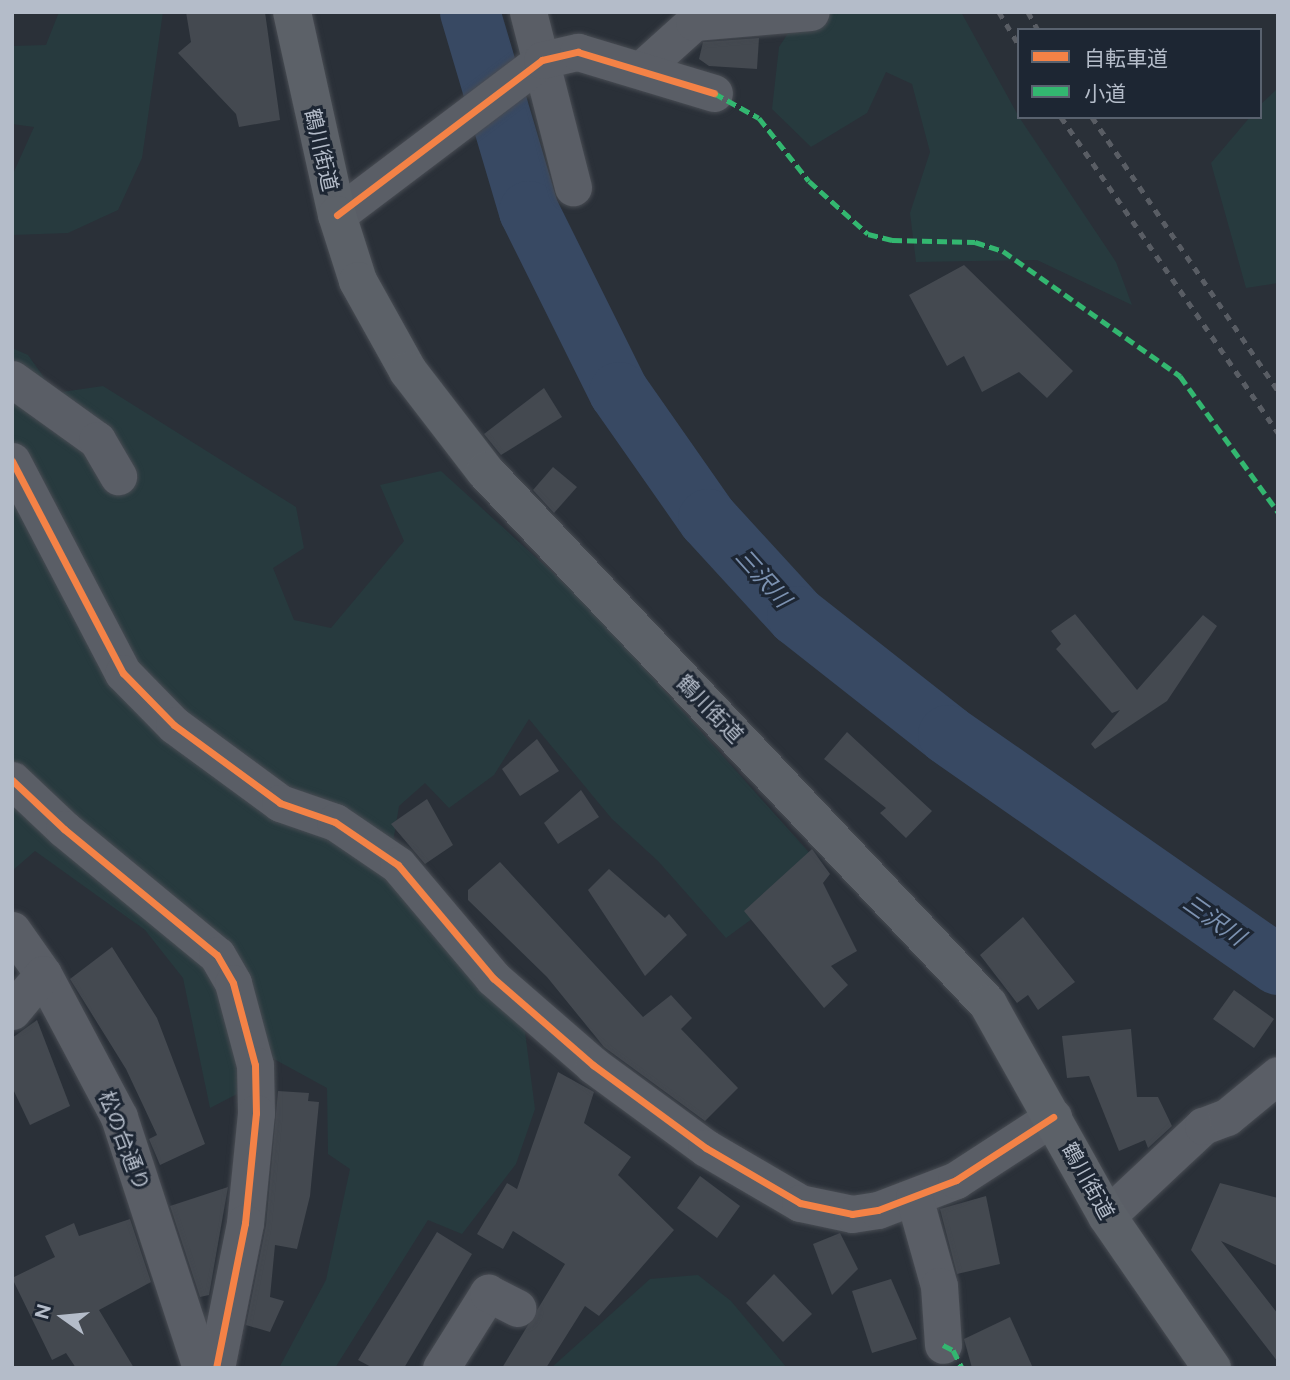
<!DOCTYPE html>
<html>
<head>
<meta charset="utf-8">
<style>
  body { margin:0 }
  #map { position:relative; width:1290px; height:1380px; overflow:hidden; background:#2a3038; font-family:"Public Sans","Noto Sans JP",sans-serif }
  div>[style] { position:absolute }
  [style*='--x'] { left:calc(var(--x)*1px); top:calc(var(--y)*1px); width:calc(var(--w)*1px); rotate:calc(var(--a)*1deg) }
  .green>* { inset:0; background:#273a3e }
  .river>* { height:60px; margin:-30px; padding:0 30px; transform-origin:30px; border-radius:30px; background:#384963 }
  .building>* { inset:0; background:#444950 }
  .roads { filter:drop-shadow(0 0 2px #484c53) drop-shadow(0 0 2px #484c53) }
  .minor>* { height:37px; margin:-18.5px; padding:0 18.5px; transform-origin:18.5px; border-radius:18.5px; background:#5a5e66 }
  .major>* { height:38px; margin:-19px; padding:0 19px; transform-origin:19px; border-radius:19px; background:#5c6168 }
  .rail>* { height:5px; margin-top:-2.5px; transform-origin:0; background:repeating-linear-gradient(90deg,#595d64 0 7px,transparent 0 14px) }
  .quiet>* { height:5px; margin-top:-2.5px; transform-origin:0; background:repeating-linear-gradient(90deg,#33b770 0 10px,transparent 0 15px) }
  .cycleway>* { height:7px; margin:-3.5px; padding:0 3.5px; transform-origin:3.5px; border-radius:3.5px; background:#f48246 }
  span { translate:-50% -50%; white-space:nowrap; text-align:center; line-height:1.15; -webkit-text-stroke:6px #1d2633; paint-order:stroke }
  .street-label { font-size:21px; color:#b4bcc9 }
  .water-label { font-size:23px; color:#7c92b1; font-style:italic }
  .frame { position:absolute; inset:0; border:14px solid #b4bcc9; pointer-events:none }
  .legend { position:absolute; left:1017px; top:28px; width:245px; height:91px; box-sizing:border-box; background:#1d2633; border:2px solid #59626f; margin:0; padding:9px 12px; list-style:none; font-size:21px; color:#b4bcc9 }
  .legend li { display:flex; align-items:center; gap:14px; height:35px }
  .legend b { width:35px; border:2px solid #59626f }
  .north { position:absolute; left:28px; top:1282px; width:70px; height:70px; -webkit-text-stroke:5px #1d2633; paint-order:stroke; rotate:285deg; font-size:19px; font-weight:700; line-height:28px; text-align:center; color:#b4bcc9 }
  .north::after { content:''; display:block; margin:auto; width:24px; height:32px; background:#b4bcc9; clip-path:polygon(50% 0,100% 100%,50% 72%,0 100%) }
</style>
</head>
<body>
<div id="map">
  <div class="green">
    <div style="clip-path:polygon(59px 12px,163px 12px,142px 158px,118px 210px,68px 233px,12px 235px,12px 176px,34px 127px,12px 124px,12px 46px,46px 45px)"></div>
    <div style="clip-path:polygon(802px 12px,961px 12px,1019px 117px,1116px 262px,1132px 305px,1037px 260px,916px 262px,910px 213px,930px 152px,912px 84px,886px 72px,867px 113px,811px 147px,772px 109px,779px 47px)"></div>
    <div style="clip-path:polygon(1278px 88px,1278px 283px,1246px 288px,1211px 163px,1250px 117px,1260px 117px,1260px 105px)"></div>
    <div style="clip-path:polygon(12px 348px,28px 355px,55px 393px,103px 386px,296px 507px,304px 548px,273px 568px,294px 620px,331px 628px,404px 541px,380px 485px,441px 471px,587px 604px,822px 867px,726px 938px,658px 861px,612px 819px,529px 719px,494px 775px,449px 808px,425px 783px,399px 806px,393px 842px,376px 867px,525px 1032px,535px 1109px,516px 1164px,462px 1234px,428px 1220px,335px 1368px,279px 1368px,326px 1280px,350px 1169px,328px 1154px,327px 1088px,263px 1053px,239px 1093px,210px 1108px,183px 978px,145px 930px,35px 851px,12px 871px)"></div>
    <div style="clip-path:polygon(698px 1275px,731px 1301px,787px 1368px,551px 1368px,650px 1279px)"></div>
  </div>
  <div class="river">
    <div style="--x:470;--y:12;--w:208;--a:73.5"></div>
    <div style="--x:529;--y:211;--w:202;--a:63.6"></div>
    <div style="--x:619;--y:392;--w:155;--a:55"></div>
    <div style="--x:708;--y:519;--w:132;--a:47.5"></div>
    <div style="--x:797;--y:616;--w:192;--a:38.2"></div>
    <div style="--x:948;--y:735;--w:402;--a:34.9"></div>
  </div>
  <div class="building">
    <div style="clip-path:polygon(186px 12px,265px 12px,280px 120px,239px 127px,236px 114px,178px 53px,191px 42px)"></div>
    <div style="clip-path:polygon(759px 38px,757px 69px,709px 66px,699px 59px,703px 42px)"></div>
    <div style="clip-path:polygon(964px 265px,1073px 371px,1047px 398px,1019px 372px,982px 392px,964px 356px,947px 366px,909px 295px)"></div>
    <div style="clip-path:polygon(544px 388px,562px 417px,501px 455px,484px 434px)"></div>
    <div style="clip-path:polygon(553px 467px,577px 487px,554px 513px,533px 490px)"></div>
    <div style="clip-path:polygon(1075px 614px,1137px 690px,1203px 615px,1217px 626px,1167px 701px,1095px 749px,1091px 744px,1120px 710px,1112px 713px,1056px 649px,1061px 644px,1051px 631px)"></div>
    <div style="clip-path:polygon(847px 732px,932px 811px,906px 838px,880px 813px,886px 808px,824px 759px)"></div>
    <div style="clip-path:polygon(537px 739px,559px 771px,520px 796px,502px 769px)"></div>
    <div style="clip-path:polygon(581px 790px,599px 817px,558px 844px,544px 823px)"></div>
    <div style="clip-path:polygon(427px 799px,453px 845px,425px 864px,391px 824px)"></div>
    <div style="clip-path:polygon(812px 849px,830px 874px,823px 883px,857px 951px,831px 966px,848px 985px,824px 1008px,744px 911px)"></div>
    <div style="clip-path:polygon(500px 862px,643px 1017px,671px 995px,692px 1018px,681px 1029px,738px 1088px,705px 1121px,604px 1047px,547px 977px,468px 900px,468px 890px)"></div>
    <div style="clip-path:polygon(609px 869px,665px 918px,669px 914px,687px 935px,645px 976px,588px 890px)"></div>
    <div style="clip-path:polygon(1023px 917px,1075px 982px,1038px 1010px,1028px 995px,1017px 1003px,980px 955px)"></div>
    <div style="clip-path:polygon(112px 947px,157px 1018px,205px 1144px,160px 1165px,149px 1139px,157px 1135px,126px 1069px,70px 979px)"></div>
    <div style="clip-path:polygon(1234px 990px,1274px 1019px,1254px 1048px,1213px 1019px)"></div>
    <div style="clip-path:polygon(37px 1020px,70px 1106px,30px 1125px,12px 1087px,12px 1038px)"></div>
    <div style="clip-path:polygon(1131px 1029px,1137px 1097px,1158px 1097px,1172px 1126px,1148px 1148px,1145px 1140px,1119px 1151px,1089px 1076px,1067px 1078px,1062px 1036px)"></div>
    <div style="clip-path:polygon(558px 1072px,594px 1092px,584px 1123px,631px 1157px,618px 1175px,674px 1230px,599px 1316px,585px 1306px,546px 1368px,502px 1368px,565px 1264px,513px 1231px,503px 1249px,477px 1234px,507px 1183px,517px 1189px)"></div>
    <div style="clip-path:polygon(278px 1091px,309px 1093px,308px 1101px,319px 1102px,310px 1196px,297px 1249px,275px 1245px,270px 1297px,284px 1301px,270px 1332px,246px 1325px,266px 1225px)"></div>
    <div style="clip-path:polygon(700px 1176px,740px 1206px,717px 1238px,677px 1208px)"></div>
    <div style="clip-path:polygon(1220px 1183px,1278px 1198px,1278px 1266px,1221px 1241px,1278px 1314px,1278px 1362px,1191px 1250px)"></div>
    <div style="clip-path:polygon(228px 1187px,209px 1295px,200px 1297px,170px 1206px)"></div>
    <div style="clip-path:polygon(986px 1196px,1000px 1264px,957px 1274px,940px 1209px)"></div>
    <div style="clip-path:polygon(130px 1219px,151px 1282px,99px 1310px,134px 1368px,76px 1368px,66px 1353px,52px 1360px,12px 1278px,55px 1257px,45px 1236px,74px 1223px,79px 1236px)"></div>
    <div style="clip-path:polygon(437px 1232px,472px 1254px,404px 1368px,373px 1368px,358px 1360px)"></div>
    <div style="clip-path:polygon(840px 1233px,858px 1269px,832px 1295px,813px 1244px)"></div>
    <div style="clip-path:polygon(774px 1274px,812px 1314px,783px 1342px,746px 1303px)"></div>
    <div style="clip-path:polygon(891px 1279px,917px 1339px,872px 1353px,852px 1291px)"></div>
    <div style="clip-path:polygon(1010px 1317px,1033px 1368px,972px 1368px,964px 1339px)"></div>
  </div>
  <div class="roads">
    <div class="minor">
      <div style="--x:528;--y:12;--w:181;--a:75.6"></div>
      <div style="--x:643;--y:68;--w:69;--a:-42"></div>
      <div style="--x:694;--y:22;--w:117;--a:-4.9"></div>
      <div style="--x:337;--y:215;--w:257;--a:-37.1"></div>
      <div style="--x:542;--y:60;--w:37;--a:-13"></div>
      <div style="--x:578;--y:52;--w:142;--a:16.8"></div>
      <div style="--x:12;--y:379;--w:105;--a:35.7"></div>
      <div style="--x:97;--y:440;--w:42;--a:59.7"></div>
      <div style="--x:12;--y:461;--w:239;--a:62.4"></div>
      <div style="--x:123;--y:673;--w:73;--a:45.6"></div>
      <div style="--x:174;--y:725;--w:132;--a:36.3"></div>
      <div style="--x:280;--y:803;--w:58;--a:19.1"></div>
      <div style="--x:335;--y:822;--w:76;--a:34.3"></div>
      <div style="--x:398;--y:865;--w:148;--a:49.9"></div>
      <div style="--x:493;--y:978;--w:133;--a:41"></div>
      <div style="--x:593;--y:1065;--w:140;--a:36.3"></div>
      <div style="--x:706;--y:1148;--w:109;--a:30.3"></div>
      <div style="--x:800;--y:1203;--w:53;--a:11.9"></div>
      <div style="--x:852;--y:1214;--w:26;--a:-9"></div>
      <div style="--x:878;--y:1210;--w:84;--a:-21"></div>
      <div style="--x:956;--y:1180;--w:116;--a:-33"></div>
      <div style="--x:12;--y:780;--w:71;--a:43.3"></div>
      <div style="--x:64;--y:829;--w:198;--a:39.5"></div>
      <div style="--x:217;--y:955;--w:32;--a:60"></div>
      <div style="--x:233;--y:983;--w:85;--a:75"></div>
      <div style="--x:255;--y:1065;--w:48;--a:88.8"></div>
      <div style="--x:256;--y:1113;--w:111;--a:95.7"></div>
      <div style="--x:245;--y:1223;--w:148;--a:101.3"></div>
      <div style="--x:12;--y:930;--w:54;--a:54.8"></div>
      <div style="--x:43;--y:974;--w:162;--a:62"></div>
      <div style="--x:119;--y:1117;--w:264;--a:71.9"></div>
      <div style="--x:12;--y:1011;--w:48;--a:-50"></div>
      <div style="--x:914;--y:1197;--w:92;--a:74.3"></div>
      <div style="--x:939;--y:1286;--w:59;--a:86.1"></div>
      <div style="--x:1107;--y:1216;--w:132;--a:-43.2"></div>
      <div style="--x:1203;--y:1126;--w:26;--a:-21"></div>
      <div style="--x:1227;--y:1117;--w:66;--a:-39.5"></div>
      <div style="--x:441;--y:1368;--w:89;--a:-57.9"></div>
      <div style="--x:488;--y:1293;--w:33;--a:27"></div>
    </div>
    <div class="major">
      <div style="--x:292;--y:12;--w:208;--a:77.5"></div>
      <div style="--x:337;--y:215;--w:69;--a:72.3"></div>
      <div style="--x:358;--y:281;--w:103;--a:60.9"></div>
      <div style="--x:408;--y:371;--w:126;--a:52.4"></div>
      <div style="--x:485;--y:471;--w:733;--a:46.66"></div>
      <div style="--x:988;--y:1004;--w:243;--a:60.7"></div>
      <div style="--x:1107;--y:1216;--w:185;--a:55.4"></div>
    </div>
  </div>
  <div class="rail">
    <div style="--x:999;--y:12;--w:39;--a:59"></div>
    <div style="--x:1028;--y:12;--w:21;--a:61"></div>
    <div style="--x:1061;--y:117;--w:383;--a:55.5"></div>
    <div style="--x:1092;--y:117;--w:331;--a:55.8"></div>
  </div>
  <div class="quiet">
    <div style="--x:714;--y:93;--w:51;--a:29.1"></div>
    <div style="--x:759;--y:118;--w:80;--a:51.6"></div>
    <div style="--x:809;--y:181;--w:79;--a:41.9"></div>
    <div style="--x:868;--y:234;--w:25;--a:14"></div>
    <div style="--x:892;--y:240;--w:83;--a:1.4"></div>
    <div style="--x:975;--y:242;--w:29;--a:18"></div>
    <div style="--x:1003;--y:251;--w:217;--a:35.2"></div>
    <div style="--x:1180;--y:376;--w:168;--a:54.2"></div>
    <div style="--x:943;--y:1345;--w:11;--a:27"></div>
    <div style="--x:953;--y:1350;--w:20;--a:63"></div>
  </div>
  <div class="cycleway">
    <div style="--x:337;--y:215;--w:257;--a:-37.1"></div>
    <div style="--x:542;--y:60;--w:37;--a:-13"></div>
    <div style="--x:578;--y:52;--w:142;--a:16.8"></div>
    <div style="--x:12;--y:461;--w:239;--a:62.4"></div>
    <div style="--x:123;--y:673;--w:73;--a:45.6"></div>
    <div style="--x:174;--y:725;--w:132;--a:36.3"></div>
    <div style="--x:280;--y:803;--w:58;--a:19.1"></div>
    <div style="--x:335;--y:822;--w:76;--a:34.3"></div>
    <div style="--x:398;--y:865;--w:148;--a:49.9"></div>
    <div style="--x:493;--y:978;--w:133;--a:41"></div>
    <div style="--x:593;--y:1065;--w:140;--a:36.3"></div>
    <div style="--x:706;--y:1148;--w:109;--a:30.3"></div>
    <div style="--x:800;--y:1203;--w:53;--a:11.9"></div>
    <div style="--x:852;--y:1214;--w:26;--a:-9"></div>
    <div style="--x:878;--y:1210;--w:84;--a:-21"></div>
    <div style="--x:956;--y:1180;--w:116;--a:-33"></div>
    <div style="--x:12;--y:780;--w:71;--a:43.3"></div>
    <div style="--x:64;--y:829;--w:198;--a:39.5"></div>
    <div style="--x:217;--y:955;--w:32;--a:60"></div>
    <div style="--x:233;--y:983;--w:85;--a:75"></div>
    <div style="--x:255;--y:1065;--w:48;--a:88.8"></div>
    <div style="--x:256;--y:1113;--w:111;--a:95.7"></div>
    <div style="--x:245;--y:1223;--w:148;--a:101.3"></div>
  </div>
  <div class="street-label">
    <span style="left:321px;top:150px;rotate:77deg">鶴川街道</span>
    <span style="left:710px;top:709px;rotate:46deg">鶴川街道</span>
    <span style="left:124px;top:1141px;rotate:69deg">松の台通り</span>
    <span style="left:1088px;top:1181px;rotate:61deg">鶴川街道</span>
  </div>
  <div class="water-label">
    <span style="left:763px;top:578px;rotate:48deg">三沢川</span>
    <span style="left:1214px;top:920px;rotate:35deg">三沢川</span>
  </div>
  <div class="frame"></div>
  <ul class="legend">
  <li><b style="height:9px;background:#f48246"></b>自転車道</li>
  <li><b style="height:9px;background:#33b770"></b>小道</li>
  </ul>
  <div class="north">N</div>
</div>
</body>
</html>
